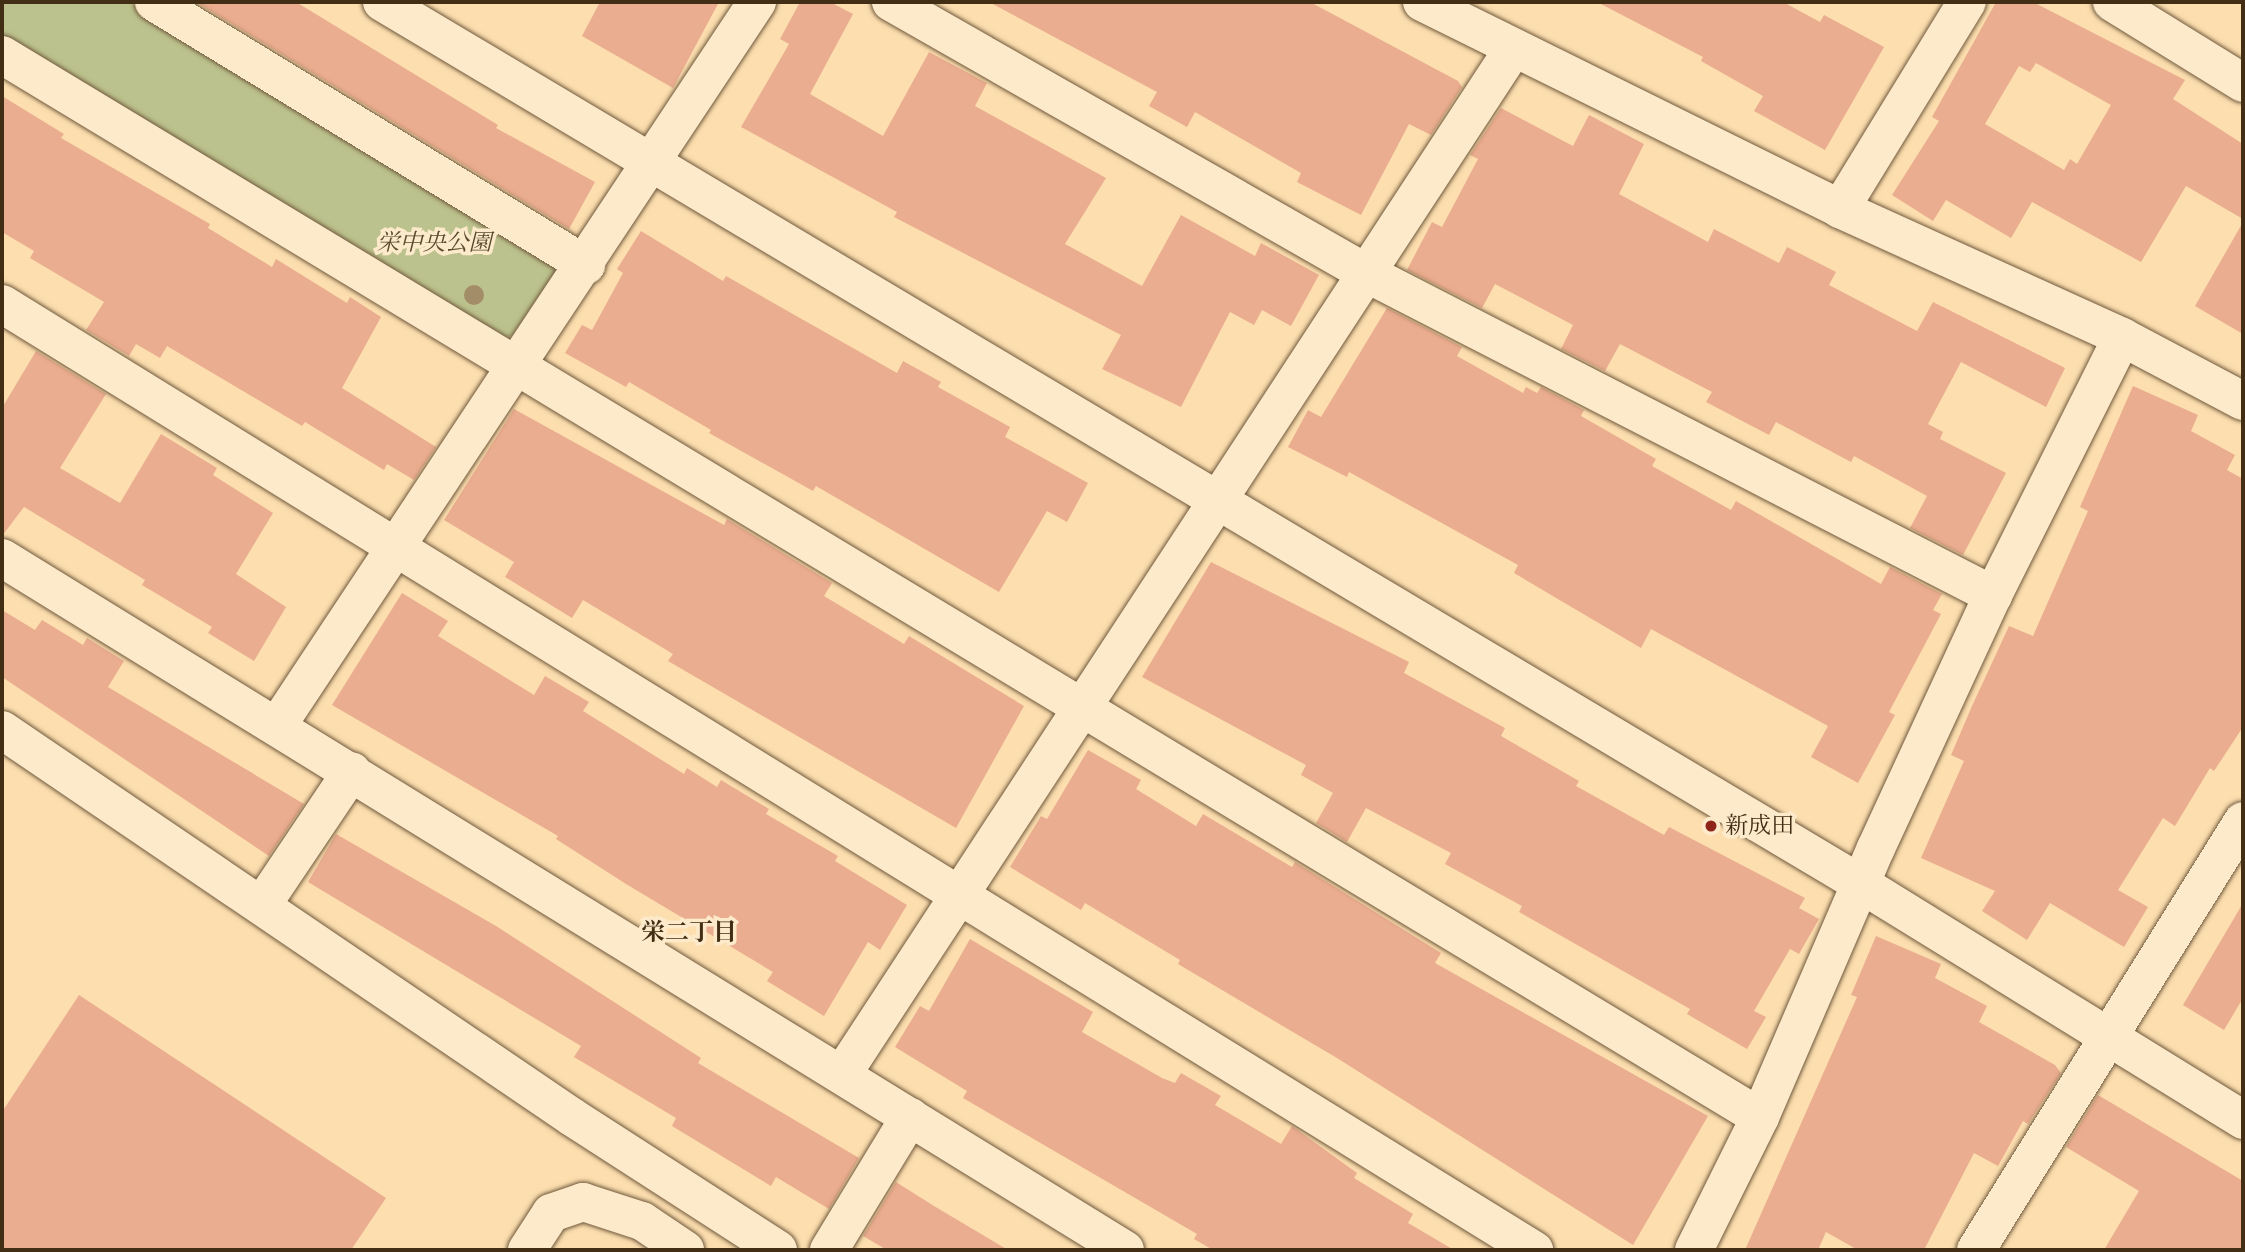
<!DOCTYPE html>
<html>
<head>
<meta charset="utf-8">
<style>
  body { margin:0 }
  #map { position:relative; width:2245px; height:1252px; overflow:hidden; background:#fcdeaf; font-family:"IM FELL Double Pica","Noto Serif JP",serif }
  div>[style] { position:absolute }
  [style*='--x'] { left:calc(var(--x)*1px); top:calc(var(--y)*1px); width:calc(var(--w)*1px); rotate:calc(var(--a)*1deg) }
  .green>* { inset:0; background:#bcc28d }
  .building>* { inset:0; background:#ebad8f }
  .roads { filter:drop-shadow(0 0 2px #70593c) drop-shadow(0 0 2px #70593c) }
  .minor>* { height:38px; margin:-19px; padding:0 19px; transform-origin:19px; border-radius:19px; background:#fdeacb }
  .trees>* { width:20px; height:20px; margin:-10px; border-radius:50%; background:#a38d68 }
  .dots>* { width:19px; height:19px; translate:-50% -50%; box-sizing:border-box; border:4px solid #fdeacb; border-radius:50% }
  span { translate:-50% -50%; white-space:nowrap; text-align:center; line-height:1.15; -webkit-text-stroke:7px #fdeacb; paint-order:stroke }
  .park-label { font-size:23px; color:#5a4b2d; font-style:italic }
  .poi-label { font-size:23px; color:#422d15 }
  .left { translate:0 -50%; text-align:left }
  .neighbourhood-label { font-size:24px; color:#422d15; font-weight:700 }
  .frame { position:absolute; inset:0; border:4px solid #422d15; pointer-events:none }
</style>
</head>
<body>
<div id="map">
  <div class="green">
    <div style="clip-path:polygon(2px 2px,129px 2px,563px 263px,523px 332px,498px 340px,2px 40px)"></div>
  </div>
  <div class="building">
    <div style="clip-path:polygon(196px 2px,296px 2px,498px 125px,496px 128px,595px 182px,569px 229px)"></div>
    <div style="clip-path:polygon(600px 2px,719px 2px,673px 88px,582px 36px)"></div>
    <div style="clip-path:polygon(800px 2px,830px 2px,853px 14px,810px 94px,883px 136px,929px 52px,987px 83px,975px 106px,1106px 178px,1065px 244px,1142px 286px,1181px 215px,1255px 256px,1261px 243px,1319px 275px,1291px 326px,1262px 310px,1254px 325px,1230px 312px,1181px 407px,1102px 369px,1121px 335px,894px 217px,897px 212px,741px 127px,789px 44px,780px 39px)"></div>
    <div style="clip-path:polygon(989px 2px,1310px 2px,1458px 81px,1462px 87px,1431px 135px,1409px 124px,1361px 215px,1297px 182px,1301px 173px,1195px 112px,1187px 127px,1149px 106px,1157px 92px)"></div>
    <div style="clip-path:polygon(1597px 2px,1783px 2px,1820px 22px,1824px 15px,1884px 47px,1825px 150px,1754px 111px,1763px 96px,1701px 61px,1703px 57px)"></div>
    <div style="clip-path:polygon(evenodd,1996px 2px,2033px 2px,2185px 80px,2173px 99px,2243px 144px,2243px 219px,2186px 186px,2141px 262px,2032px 202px,2011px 238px,1946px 200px,1933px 221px,1892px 195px,1939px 121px,1932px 117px,1996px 2px,2036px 63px,2111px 105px,2077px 164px,2070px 159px,2064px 170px,1985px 124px,2019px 66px,2030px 72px,2036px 63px)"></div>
    <div style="clip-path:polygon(2px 96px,64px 134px,61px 138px,210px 224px,208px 228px,272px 267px,276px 259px,347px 303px,350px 297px,381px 317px,342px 388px,436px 447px,414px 480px,387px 464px,384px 470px,305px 422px,302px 426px,167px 346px,160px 358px,136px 344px,129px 356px,86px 330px,104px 302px,30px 258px,34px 251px,2px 232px)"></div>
    <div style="clip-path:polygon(1501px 108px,1573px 146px,1589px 115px,1644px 144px,1619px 194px,1708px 242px,1714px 229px,1779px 263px,1787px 247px,1836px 272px,1829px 285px,1917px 331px,1933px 302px,2065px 368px,2046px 407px,1961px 362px,1928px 424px,1943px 432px,1940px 439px,2006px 473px,1963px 555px,1910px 528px,1927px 496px,1854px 456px,1851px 462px,1776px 422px,1769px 435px,1706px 402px,1712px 392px,1620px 344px,1605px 371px,1561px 349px,1573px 325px,1495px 284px,1482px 308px,1407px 270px,1432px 222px,1442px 227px,1478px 159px,1470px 155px)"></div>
    <div style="clip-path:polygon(2243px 222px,2243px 334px,2195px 306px)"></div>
    <div style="clip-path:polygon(641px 231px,723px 281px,726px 276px,897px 373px,903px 361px,941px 382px,938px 387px,1010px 427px,1005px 437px,1088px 483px,1067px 522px,1047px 511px,999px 592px,816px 486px,813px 491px,709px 433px,711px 430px,629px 382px,626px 387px,565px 353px,582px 325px,592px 330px,623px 273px,617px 269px)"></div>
    <div style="clip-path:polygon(1387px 308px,1462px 347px,1457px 356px,1523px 393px,1526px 387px,1537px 393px,1541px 387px,1584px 410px,1581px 416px,1656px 459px,1652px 466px,1731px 510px,1736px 501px,1881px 584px,1890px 567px,1942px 594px,1933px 610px,1941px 614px,1889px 712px,1895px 715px,1858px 783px,1811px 757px,1828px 726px,1651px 629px,1641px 648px,1514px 573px,1518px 565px,1349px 472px,1347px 477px,1288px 447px,1308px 410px,1321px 417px)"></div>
    <div style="clip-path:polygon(36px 351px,106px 394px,60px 468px,120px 503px,161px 434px,217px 468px,213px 475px,273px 513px,236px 574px,286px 607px,254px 661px,208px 633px,212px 627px,142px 585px,145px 580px,24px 507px,2px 536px,2px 408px)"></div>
    <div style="clip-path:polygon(2133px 386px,2198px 415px,2191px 431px,2235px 455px,2227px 470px,2243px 479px,2243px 727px,2214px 771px,2210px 768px,2175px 826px,2163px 818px,2118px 890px,2148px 907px,2124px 947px,2050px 903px,2027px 940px,1982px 911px,1995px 891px,1921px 858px,1964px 761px,1951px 755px,1972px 706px,2009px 626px,2033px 636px,2088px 511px,2080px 507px)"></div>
    <div style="clip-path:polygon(514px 409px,724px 525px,727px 519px,832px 583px,824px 596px,904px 644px,909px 636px,1024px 706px,956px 828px,668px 661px,673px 654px,583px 600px,572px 618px,505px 577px,514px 562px,444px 520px)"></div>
    <div style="clip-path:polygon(1211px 562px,1409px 662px,1404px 673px,1505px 728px,1501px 736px,1579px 781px,1576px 786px,1664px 835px,1669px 827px,1805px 898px,1799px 908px,1819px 919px,1799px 954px,1790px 949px,1754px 1011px,1766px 1017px,1747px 1049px,1687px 1014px,1690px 1009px,1519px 912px,1522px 906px,1445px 864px,1451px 853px,1366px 808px,1347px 842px,1316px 823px,1333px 793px,1301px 775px,1306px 765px,1142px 677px)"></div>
    <div style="clip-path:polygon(402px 593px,448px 621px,438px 636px,534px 695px,545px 676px,589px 702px,583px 711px,684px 774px,687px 768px,717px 787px,721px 780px,769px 809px,766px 814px,838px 856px,835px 861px,907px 905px,880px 950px,868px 942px,824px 1016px,767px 981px,773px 972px,626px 884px,556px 839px,558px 836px,332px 705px)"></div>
    <div style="clip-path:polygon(2px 610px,35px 630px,42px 620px,83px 645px,87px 638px,124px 661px,108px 687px,304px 804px,269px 856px,2px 677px)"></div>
    <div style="clip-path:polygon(1088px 750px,1141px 780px,1136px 789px,1196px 826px,1203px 814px,1292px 867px,1295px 862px,1441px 953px,1435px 963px,1708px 1116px,1633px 1245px,1337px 1058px,1178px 964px,1180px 960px,1085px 903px,1081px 910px,1010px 867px,1041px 816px,1047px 819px)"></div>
    <div style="clip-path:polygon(336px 834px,496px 926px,701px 1058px,698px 1063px,859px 1158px,829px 1209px,776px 1177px,771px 1186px,672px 1126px,676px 1118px,574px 1057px,581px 1046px,308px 882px)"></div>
    <div style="clip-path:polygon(2243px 903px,2243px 998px,2224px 1030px,2183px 1005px)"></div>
    <div style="clip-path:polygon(1876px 936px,1941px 964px,1935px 978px,1987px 1006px,1979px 1022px,2055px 1065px,2061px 1073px,2028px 1124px,2023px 1121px,1998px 1166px,1974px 1153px,1924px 1250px,1858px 1250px,1826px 1232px,1818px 1250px,1745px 1250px,1857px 997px,1851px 995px)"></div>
    <div style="clip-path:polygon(970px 939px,1093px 1012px,1082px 1032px,1162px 1078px,1175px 1083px,1181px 1073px,1221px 1096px,1215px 1105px,1281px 1144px,1292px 1126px,1357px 1173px,1354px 1178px,1413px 1214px,1408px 1223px,1454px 1250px,1213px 1250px,1194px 1239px,1197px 1234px,963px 1098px,967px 1091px,895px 1047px,920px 1006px,929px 1011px)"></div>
    <div style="clip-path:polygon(79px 995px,386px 1198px,351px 1250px,2px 1250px,2px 1112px)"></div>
    <div style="clip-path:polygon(2098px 1095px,2243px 1181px,2243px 1250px,2104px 1250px,2139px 1191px,2066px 1147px)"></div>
    <div style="clip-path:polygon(896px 1182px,934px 1206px,1008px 1250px,887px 1250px,863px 1236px)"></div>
  </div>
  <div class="roads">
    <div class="minor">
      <div style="--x:154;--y:2;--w:506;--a:31.33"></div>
      <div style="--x:382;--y:2;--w:1722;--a:30.81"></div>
      <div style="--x:1861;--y:884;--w:449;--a:31.7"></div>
      <div style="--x:891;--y:2;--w:549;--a:29.69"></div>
      <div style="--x:1368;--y:274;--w:703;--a:27.19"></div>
      <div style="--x:1422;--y:2;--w:466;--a:26.3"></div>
      <div style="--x:1840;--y:209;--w:310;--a:24.4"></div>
      <div style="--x:2122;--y:337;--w:137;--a:27.9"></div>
      <div style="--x:2112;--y:2;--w:154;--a:31.7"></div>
      <div style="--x:2;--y:55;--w:2054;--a:31.14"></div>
      <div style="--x:1840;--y:209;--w:243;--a:-58.5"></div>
      <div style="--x:2;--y:304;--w:1801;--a:31.7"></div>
      <div style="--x:2;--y:558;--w:1319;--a:31.64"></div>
      <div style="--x:277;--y:726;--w:869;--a:-56.46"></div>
      <div style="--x:2;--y:730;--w:689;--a:34.17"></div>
      <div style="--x:572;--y:1117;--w:245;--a:32.8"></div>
      <div style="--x:262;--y:905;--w:161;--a:-56.1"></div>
      <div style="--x:843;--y:1073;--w:1224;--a:-56.8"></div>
      <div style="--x:527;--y:1250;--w:44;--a:-57"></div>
      <div style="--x:551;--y:1213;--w:34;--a:-19"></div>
      <div style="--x:583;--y:1202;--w:62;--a:17.9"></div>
      <div style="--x:642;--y:1221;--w:52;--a:34"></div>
      <div style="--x:829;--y:1250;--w:156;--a:-58.7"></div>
      <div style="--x:1694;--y:1250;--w:148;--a:-63.6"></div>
      <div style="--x:1760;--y:1117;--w:293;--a:-66.7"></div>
      <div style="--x:1876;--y:848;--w:279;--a:-65.2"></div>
      <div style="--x:1993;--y:595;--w:288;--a:-63.4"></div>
      <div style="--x:1976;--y:1250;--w:505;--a:-58.1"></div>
    </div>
  </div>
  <div class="trees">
    <div style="left:474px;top:295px"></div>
  </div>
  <div class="dots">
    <div style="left:1711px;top:826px;background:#8f2418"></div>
  </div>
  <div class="park-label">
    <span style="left:434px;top:243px">栄中央公園</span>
  </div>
  <div class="poi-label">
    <span class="left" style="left:1725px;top:826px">新成田</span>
  </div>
  <div class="neighbourhood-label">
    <span style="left:689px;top:933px">栄二丁目</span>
  </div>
  <div class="frame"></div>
</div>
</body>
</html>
